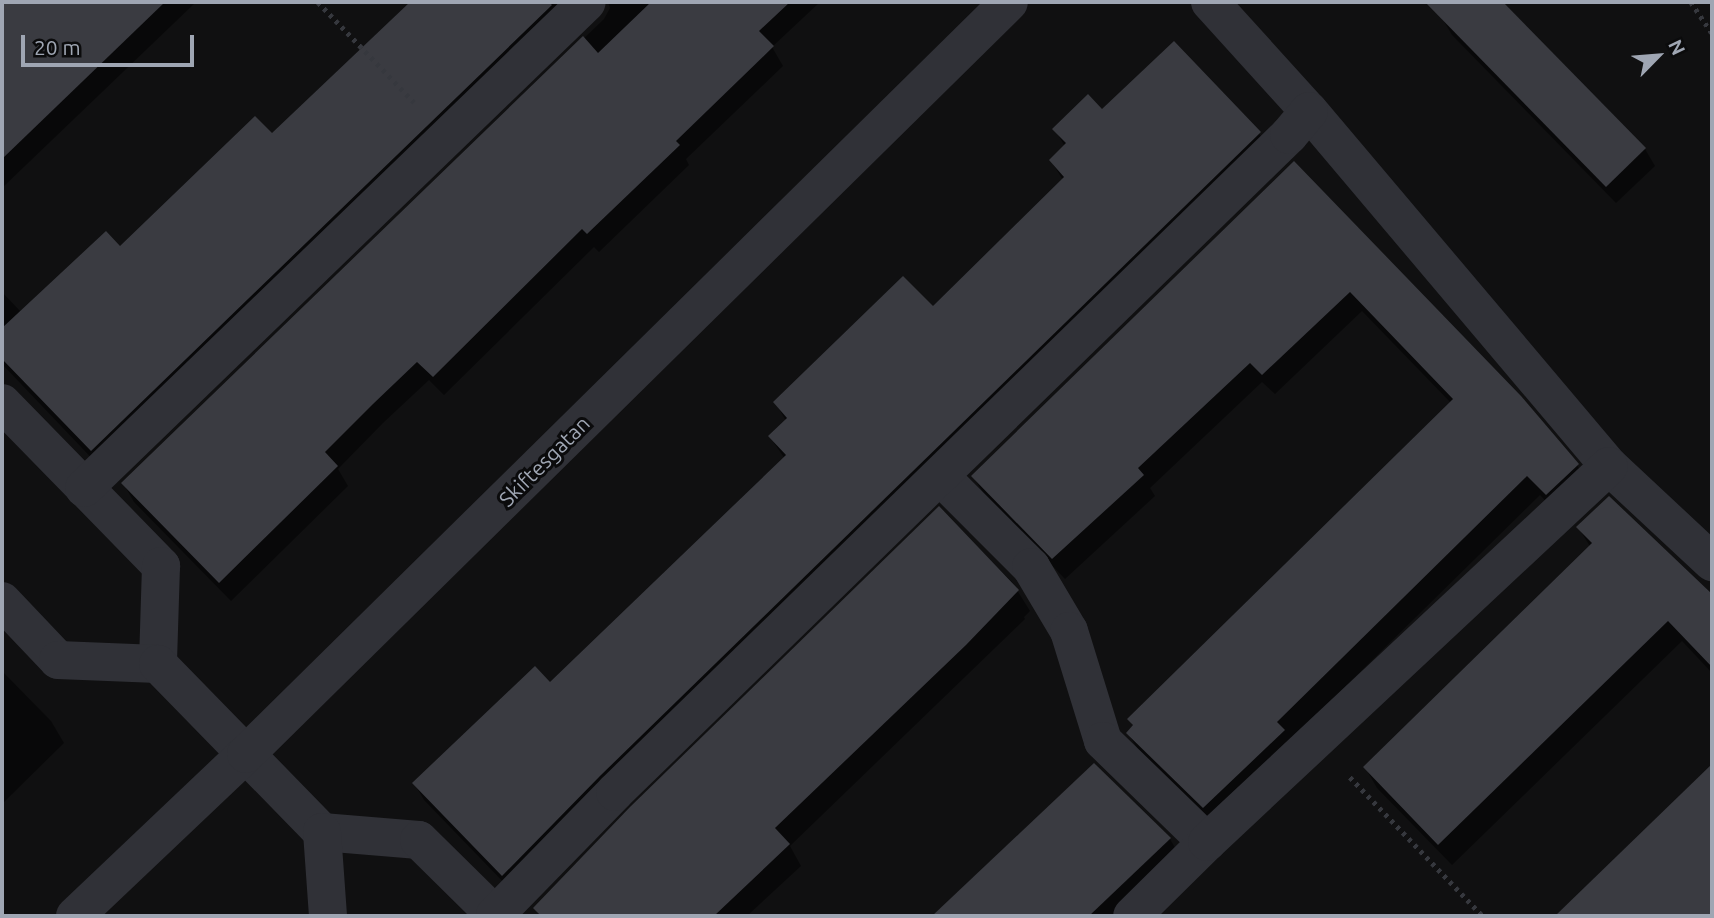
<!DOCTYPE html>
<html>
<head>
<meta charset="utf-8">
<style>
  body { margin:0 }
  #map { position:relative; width:1714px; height:918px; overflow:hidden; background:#101011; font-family:Ubuntu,sans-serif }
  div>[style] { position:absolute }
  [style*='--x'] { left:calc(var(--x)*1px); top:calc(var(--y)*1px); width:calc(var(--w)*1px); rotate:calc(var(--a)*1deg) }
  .shadow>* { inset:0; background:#0007 }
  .building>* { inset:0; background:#3a3b41 }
  .path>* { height:4.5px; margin-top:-2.25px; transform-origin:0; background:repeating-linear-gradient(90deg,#36383e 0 3.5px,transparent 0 8.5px) }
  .minor>* { height:38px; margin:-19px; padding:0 19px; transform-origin:19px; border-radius:19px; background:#303137 }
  span { translate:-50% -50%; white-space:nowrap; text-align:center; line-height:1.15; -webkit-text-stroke:6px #0b0b0c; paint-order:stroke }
  .street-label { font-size:21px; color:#9fa6b3 }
  .frame { position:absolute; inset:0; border:4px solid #9fa6b3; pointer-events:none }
  .north { position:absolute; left:1623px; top:21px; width:70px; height:70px; -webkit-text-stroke:5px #0b0b0c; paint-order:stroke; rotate:65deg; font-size:19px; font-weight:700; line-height:28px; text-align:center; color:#9fa6b3 }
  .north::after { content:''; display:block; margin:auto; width:24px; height:32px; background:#9fa6b3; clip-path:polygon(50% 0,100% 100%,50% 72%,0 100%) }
  .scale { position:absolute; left:21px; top:35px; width:173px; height:32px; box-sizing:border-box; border:4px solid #9fa6b3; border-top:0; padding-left:9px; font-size:21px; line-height:24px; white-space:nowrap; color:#9fa6b3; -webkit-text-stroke:5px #0b0b0c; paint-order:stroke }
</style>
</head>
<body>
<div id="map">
  <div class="shadow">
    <div style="clip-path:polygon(11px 2px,196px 2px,2px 188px,2px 11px)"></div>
    <div style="clip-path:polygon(413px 2px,588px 2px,102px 469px,2px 364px,2px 292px,21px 312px,120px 248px,272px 135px)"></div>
    <div style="clip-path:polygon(608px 2px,820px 2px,772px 47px,783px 66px,686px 159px,689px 165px,599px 252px,594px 247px,444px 395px,429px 380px,383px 423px,338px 469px,348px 486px,231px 601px,134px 502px,123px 483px,604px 19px,610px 8px)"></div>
    <div style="clip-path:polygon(1459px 2px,1500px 2px,1645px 149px,1655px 166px,1616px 203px,1452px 35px,1442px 18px)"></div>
    <div style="clip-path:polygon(1102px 111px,1259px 133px,1269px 150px,513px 892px,424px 800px,414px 783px,550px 684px,785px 459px,770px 437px,786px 421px,775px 402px,933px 308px,1063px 180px,1051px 161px,1065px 147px,1055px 129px)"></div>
    <div style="clip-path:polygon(1294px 164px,1577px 465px,1589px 486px,1558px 514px,1540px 495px,1289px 742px,1216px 827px,1140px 753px,1128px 733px,1134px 727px,1129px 719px,1451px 403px,1362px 311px,1275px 394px,1262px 382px,1150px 488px,1155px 496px,1065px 579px,985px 496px,973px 476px)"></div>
    <div style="clip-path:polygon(939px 509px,1012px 582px,1030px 611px,1024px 617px,1025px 619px,790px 846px,801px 866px,747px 916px,540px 916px,535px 908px)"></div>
    <div style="clip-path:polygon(1578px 527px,1693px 577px,1712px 597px,1712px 673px,1682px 641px,1452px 865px,1377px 788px,1365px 767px,1591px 548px)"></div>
    <div style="clip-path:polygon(2px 671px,51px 721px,64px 743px,2px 804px)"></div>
    <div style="clip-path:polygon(1094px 765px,1170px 839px,1182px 860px,1123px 916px,934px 916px)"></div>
    <div style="clip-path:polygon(1712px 767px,1712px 916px,1558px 916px)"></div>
  </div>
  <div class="building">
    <div style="clip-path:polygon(2px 2px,165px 2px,2px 159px)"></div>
    <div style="clip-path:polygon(410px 2px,549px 2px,552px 5px,91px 451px,2px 359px,2px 328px,106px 231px,120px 246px,255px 116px,272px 133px)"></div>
    <div style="clip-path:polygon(651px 2px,790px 2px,759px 31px,774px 46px,676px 141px,680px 145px,587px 234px,582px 229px,433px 377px,417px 362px,373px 404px,325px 452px,338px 466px,219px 583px,121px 483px,583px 36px,598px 53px)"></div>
    <div style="clip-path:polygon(1425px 2px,1503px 2px,1646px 148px,1606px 187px)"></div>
    <div style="clip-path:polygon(1174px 41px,1261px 132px,600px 776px,502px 876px,412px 783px,535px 666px,550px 682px,786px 455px,768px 436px,787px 418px,773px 402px,903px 276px,933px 306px,1064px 177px,1049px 160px,1066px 143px,1052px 129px,1088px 94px,1102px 109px)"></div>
    <div style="clip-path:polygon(1294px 161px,1521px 396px,1579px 464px,1546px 495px,1527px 476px,1277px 722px,1285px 730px,1203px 808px,1126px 733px,1133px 725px,1127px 719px,1453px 399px,1350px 292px,1262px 375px,1250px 363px,1138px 468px,1144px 475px,1052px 559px,971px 476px)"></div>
    <div style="clip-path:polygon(1609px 496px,1712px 594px,1712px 667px,1668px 621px,1438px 845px,1363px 767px,1592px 543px,1576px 527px)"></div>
    <div style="clip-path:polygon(939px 506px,1019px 590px,966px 645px,775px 828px,790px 844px,714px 916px,541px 916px,533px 908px,630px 807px)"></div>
    <div style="clip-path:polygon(1094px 763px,1171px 838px,1089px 916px,932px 916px)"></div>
    <div style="clip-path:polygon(1712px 764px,1712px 916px,1555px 916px)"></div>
  </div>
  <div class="path">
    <div style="--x:318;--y:2;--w:139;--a:46.2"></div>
    <div style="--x:1691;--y:2;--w:37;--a:56"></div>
    <div style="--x:1350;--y:777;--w:192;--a:46.3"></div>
  </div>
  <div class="minor">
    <div style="--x:1210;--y:2;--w:147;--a:47.8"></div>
    <div style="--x:1309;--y:111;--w:465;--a:49.8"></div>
    <div style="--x:1609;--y:466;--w:141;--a:43"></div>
    <div style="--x:2;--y:403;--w:228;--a:45.7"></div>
    <div style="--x:161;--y:566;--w:98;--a:91.8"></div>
    <div style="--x:940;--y:476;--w:129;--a:45"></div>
    <div style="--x:1031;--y:567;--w:74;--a:59.3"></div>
    <div style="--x:1069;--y:631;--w:115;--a:72.8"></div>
    <div style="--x:1103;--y:741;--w:145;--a:44.2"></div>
    <div style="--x:1207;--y:842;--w:105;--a:135.4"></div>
    <div style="--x:84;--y:488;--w:699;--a:-44.02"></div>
    <div style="--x:2;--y:601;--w:81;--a:46.5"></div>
    <div style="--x:58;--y:660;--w:100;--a:2.3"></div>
    <div style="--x:158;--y:664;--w:235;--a:45.7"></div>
    <div style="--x:322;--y:832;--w:97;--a:4.7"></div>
    <div style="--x:419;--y:840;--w:108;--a:44.6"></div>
    <div style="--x:322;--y:832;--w:84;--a:85.9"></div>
    <div style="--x:1207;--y:842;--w:550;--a:-43.09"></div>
    <div style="--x:495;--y:915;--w:172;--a:-45.7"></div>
    <div style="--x:615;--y:792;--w:941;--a:-44.27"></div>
    <div style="--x:1289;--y:135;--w:31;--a:-50"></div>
    <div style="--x:75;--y:916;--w:236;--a:-43.5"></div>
    <div style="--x:246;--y:754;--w:1071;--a:-44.58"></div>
  </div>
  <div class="street-label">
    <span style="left:544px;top:461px;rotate:-45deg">Skiftesgatan</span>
  </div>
  <div class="frame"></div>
  <div class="north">N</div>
  <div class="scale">20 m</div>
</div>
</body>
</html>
